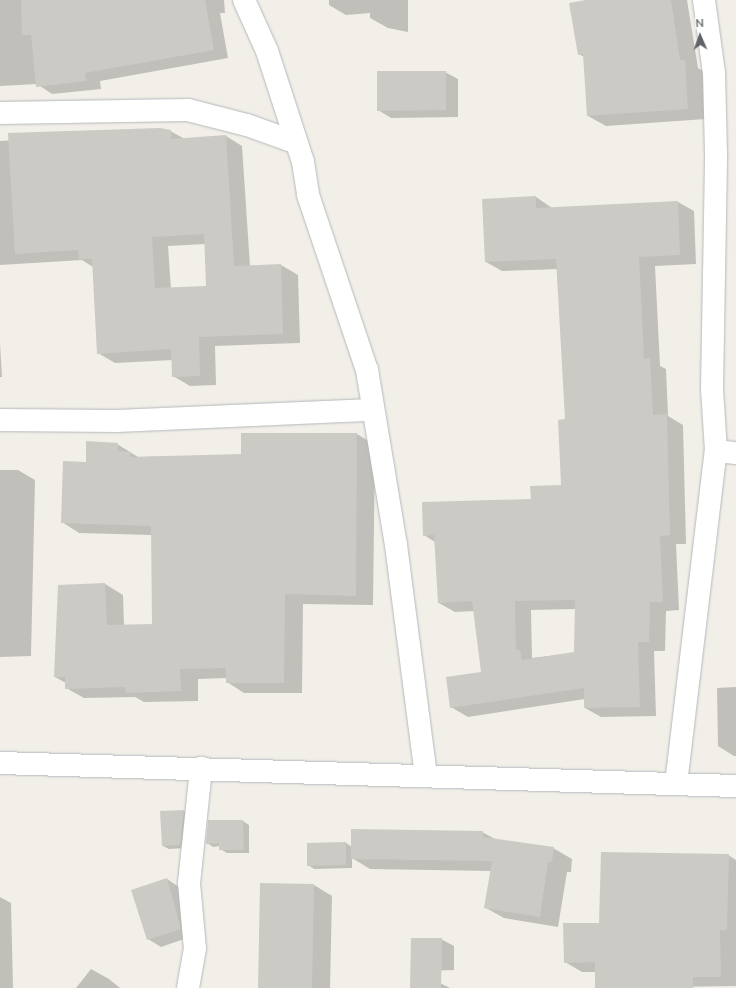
<!DOCTYPE html>
<html>
<head>
<meta charset="utf-8">
<style>
  body { margin:0 }
  #map { position:relative; width:736px; height:988px; overflow:hidden; background:#f1efe8; font-family:"Nunito Sans",sans-serif }
  div>[style] { position:absolute }
  [style*='--x'] { left:calc(var(--x)*1px); top:calc(var(--y)*1px); width:calc(var(--w)*1px); rotate:calc(var(--a)*1deg) }
  .shadow>* { inset:0; background:#0003 }
  .building>* { inset:0; background:#cccac5 }
  .roads { filter:drop-shadow(0 0 1px #b5b8bc) drop-shadow(0 0 1px #b5b8bc) }
  .minor>* { height:22px; margin:-11px; padding:0 11px; transform-origin:11px; border-radius:11px; background:#fff }
  .secondary>* { height:22px; margin:-11px; padding:0 11px; transform-origin:11px; border-radius:11px; background:#fff }
  span { translate:-50% -50%; white-space:nowrap; text-align:center; line-height:1.15; -webkit-text-stroke:3.5px #fff; paint-order:stroke }
  .north { position:absolute; left:680px; top:16px; width:40px; height:40px; -webkit-text-stroke:3px #fff; paint-order:stroke; rotate:358deg; font-size:11px; font-weight:700; line-height:16px; text-align:center; color:#5f6368 }
  .north::after { content:''; display:block; margin:auto; width:14px; height:18px; background:#5f6368; clip-path:polygon(50% 0,100% 100%,50% 72%,0 100%) }
</style>
</head>
<body>
<div id="map">
  <div class="shadow">
    <div style="clip-path:polygon(0 0,224px 0,225px 13px,220px 13px,228px 58px,100px 81px,101px 89px,52px 94px,37px 84px,0 86px)"></div>
    <div style="clip-path:polygon(329px 0,408px 0,408px 32px,388px 28px,370px 18px,370px 13px,346px 15px,329px 5px)"></div>
    <div style="clip-path:polygon(593px 0,687px 0,698px 68px,703px 71px,706px 119px,606px 126px,588px 116px,584px 57px,579px 54px)"></div>
    <div style="clip-path:polygon(445px 72px,458px 79px,458px 117px,391px 118px,378px 110px)"></div>
    <div style="clip-path:polygon(evenodd,170px 131px,185px 139px,226px 136px,242px 146px,250px 266px,281px 265px,298px 275px,300px 343px,215px 346px,216px 385px,190px 386px,173px 376px,173px 360px,115px 363px,98px 353px,93px 267px,82px 260px,0 265px,0 141px,170px 131px,205px 244px,207px 287px,171px 289px,168px 246px,205px 244px)"></div>
    <div style="clip-path:polygon(evenodd,536px 197px,552px 208px,678px 202px,694px 211px,696px 264px,655px 266px,660px 366px,666px 369px,668px 416px,683px 425px,686px 544px,676px 544px,679px 610px,666px 611px,665px 651px,654px 651px,656px 716px,601px 717px,585px 708px,585px 699px,468px 717px,451px 707px,482px 673px,474px 611px,455px 612px,439px 603px,435px 542px,424px 535px,532px 500px,562px 486px,567px 420px,558px 269px,502px 271px,486px 262px,536px 197px,576px 609px,575px 653px,532px 658px,531px 610px,576px 609px)"></div>
    <div style="clip-path:polygon(0 343px,2px 377px,0 377px)"></div>
    <div style="clip-path:polygon(242px 434px,357px 434px,375px 445px,373px 605px,303px 604px,302px 693px,244px 693px,227px 682px,227px 678px,198px 679px,198px 701px,144px 702px,135px 697px,84px 698px,66px 688px,66px 683px,55px 677px,105px 584px,123px 595px,124px 626px,154px 625px,152px 535px,79px 533px,62px 522px,87px 463px,117px 444px,138px 457px,242px 455px)"></div>
    <div style="clip-path:polygon(0 470px,18px 470px,35px 480px,31px 656px,0 657px)"></div>
    <div style="clip-path:polygon(736px 687px,736px 756px,734px 756px,718px 746px,717px 688px)"></div>
    <div style="clip-path:polygon(184px 811px,190px 814px,186px 848px,169px 849px,163px 846px)"></div>
    <div style="clip-path:polygon(209px 821px,243px 821px,249px 825px,249px 853px,227px 853px,220px 849px,220px 846px,213px 847px,207px 843px)"></div>
    <div style="clip-path:polygon(482px 832px,497px 840px,553px 848px,572px 859px,571px 872px,567px 872px,558px 927px,504px 918px,486px 908px,491px 871px,370px 869px,352px 858px,352px 868px,314px 869px,308px 865px,346px 843px,352px 847px)"></div>
    <div style="clip-path:polygon(728px 855px,736px 860px,736px 986px,596px 988px,596px 972px,582px 972px,565px 962px,600px 924px)"></div>
    <div style="clip-path:polygon(167px 879px,179px 887px,193px 936px,161px 947px,148px 939px)"></div>
    <div style="clip-path:polygon(314px 885px,332px 896px,330px 988px,259px 988px)"></div>
    <div style="clip-path:polygon(0 897px,11px 903px,13px 988px,0 988px)"></div>
    <div style="clip-path:polygon(441px 939px,454px 946px,454px 970px,424px 971px)"></div>
    <div style="clip-path:polygon(91px 969px,109px 979px,120px 988px,76px 988px)"></div>
    <div style="clip-path:polygon(440px 983px,450px 988px,411px 988px)"></div>
  </div>
  <div class="building">
    <div style="clip-path:polygon(21px 0,205px 0,214px 50px,85px 73px,86px 81px,36px 87px,31px 35px,22px 35px)"></div>
    <div style="clip-path:polygon(586px 0,671px 0,680px 60px,685px 60px,688px 109px,587px 116px,583px 54px,578px 55px,569px 3px)"></div>
    <div style="clip-path:polygon(377px 71px,446px 71px,446px 110px,377px 111px)"></div>
    <div style="clip-path:polygon(evenodd,160px 128px,171px 130px,171px 139px,226px 135px,234px 266px,281px 264px,283px 334px,199px 337px,200px 376px,172px 377px,171px 349px,97px 354px,92px 259px,79px 259px,78px 250px,15px 254px,8px 133px,160px 128px,204px 234px,206px 286px,155px 288px,152px 237px,204px 234px)"></div>
    <div style="clip-path:polygon(evenodd,536px 196px,536px 208px,678px 201px,680px 255px,639px 257px,644px 359px,650px 358px,653px 415px,667px 414px,670px 535px,660px 536px,663px 602px,650px 602px,649px 642px,638px 642px,640px 707px,584px 708px,584px 688px,450px 708px,446px 677px,481px 672px,472px 601px,438px 603px,434px 535px,423px 536px,422px 502px,531px 499px,530px 486px,561px 485px,558px 420px,565px 419px,556px 259px,485px 262px,482px 199px,536px 196px,575px 600px,574px 652px,522px 660px,520px 650px,516px 650px,515px 601px,575px 600px)"></div>
    <div style="clip-path:polygon(241px 433px,357px 433px,356px 596px,285px 594px,284px 683px,226px 683px,226px 668px,180px 669px,181px 691px,126px 693px,125px 687px,65px 689px,65px 677px,54px 677px,58px 585px,105px 583px,107px 625px,152px 624px,151px 526px,61px 523px,63px 461px,86px 462px,86px 441px,118px 443px,118px 451px,131px 452px,130px 457px,241px 454px)"></div>
    <div style="clip-path:polygon(184px 810px,180px 845px,162px 846px,160px 811px)"></div>
    <div style="clip-path:polygon(208px 820px,243px 820px,244px 850px,219px 850px,219px 843px,206px 844px)"></div>
    <div style="clip-path:polygon(351px 829px,483px 831px,483px 837px,554px 847px,552px 862px,548px 862px,540px 917px,484px 908px,492px 861px,351px 859px)"></div>
    <div style="clip-path:polygon(346px 842px,346px 865px,307px 866px,307px 843px)"></div>
    <div style="clip-path:polygon(601px 852px,729px 854px,727px 930px,720px 930px,721px 977px,693px 977px,693px 988px,595px 988px,595px 962px,564px 963px,563px 923px,599px 923px)"></div>
    <div style="clip-path:polygon(167px 878px,181px 929px,147px 940px,131px 890px)"></div>
    <div style="clip-path:polygon(260px 883px,314px 884px,312px 988px,258px 988px)"></div>
    <div style="clip-path:polygon(411px 938px,442px 938px,441px 988px,410px 988px)"></div>
  </div>
  <div class="roads">
    <div class="minor">
      <div style="--x:244;--y:0;--w:56;--a:65.7"></div>
      <div style="--x:267;--y:51;--w:117;--a:72"></div>
      <div style="--x:303;--y:162;--w:33;--a:81"></div>
      <div style="--x:308;--y:195;--w:185;--a:71.4"></div>
      <div style="--x:367;--y:370;--w:177;--a:80.6"></div>
      <div style="--x:396;--y:545;--w:233;--a:82.6"></div>
      <div style="--x:0;--y:113;--w:188;--a:-0.9"></div>
      <div style="--x:188;--y:110;--w:61;--a:14.3"></div>
      <div style="--x:247;--y:125;--w:53;--a:19.8"></div>
      <div style="--x:0;--y:420;--w:117;--a:0.5"></div>
      <div style="--x:117;--y:421;--w:255;--a:-2.5"></div>
      <div style="--x:716;--y:451;--w:20;--a:6"></div>
      <div style="--x:676;--y:784;--w:335;--a:-83.2"></div>
      <div style="--x:716;--y:451;--w:62;--a:-93.7"></div>
      <div style="--x:712;--y:389;--w:235;--a:-89"></div>
      <div style="--x:716;--y:154;--w:81;--a:-91.4"></div>
      <div style="--x:714;--y:73;--w:74;--a:-97.8"></div>
      <div style="--x:188;--y:988;--w:40;--a:-80"></div>
      <div style="--x:195;--y:949;--w:66;--a:-95.2"></div>
      <div style="--x:189;--y:883;--w:116;--a:-84"></div>
    </div>
    <div class="secondary">
      <div style="--x:0;--y:763;--w:736;--a:1.79"></div>
    </div>
  </div>
  <div class="north">N</div>
</div>
</body>
</html>
